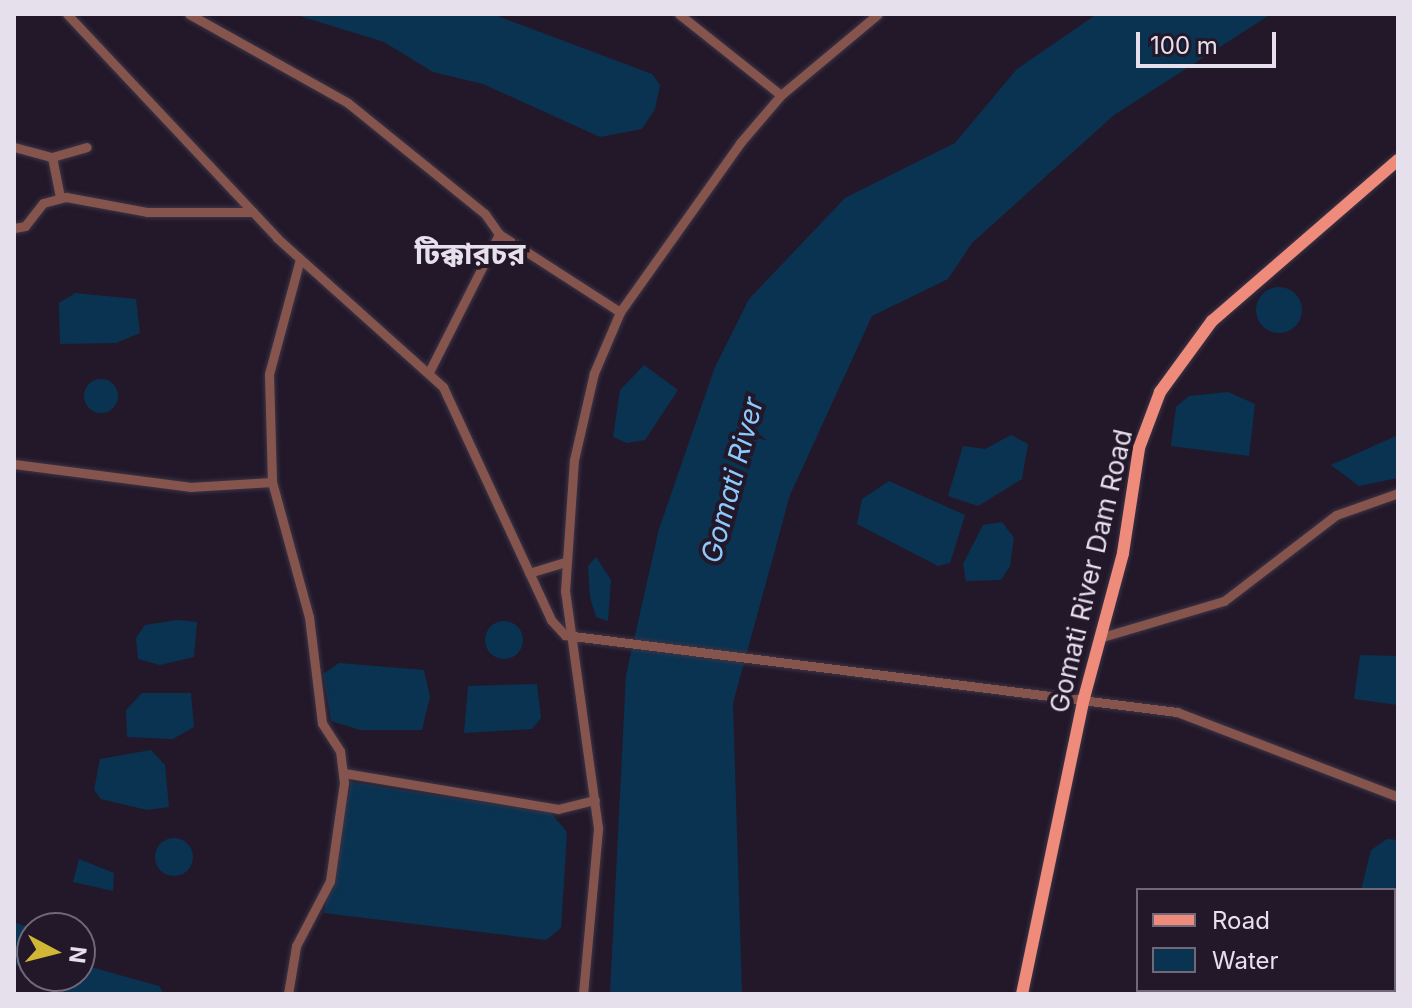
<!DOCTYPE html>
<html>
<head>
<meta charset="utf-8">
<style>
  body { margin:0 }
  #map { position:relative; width:1412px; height:1008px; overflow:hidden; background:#22182a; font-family:Inter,"Noto Sans Bengali",sans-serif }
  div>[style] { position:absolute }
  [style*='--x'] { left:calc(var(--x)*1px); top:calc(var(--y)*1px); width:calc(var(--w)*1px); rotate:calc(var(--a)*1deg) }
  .water>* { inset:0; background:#0a3351 }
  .round { border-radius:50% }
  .roads { filter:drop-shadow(0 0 2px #3d3445) drop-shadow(0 0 2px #3d3445) }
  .minor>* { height:9px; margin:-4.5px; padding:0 4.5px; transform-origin:4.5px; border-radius:4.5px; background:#85554d }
  .major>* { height:12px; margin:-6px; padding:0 6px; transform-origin:6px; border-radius:6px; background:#ef8b7b }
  span { translate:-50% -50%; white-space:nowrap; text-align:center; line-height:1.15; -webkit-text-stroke:8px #22182a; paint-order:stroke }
  .street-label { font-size:26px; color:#e6dfec }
  .water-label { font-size:28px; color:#8ec9fb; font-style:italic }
  .quarter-label { font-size:30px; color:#e6dfec; font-weight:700 }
  .frame { position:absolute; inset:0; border:16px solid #e6dfec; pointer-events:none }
  .legend { position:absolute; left:1136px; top:888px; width:260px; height:104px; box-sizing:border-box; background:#22182a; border:2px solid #706878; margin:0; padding:10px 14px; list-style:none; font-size:24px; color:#e6dfec }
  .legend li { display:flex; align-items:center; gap:16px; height:40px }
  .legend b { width:40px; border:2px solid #706878 }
  .north { position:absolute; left:16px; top:912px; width:80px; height:80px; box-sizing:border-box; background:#22182a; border:2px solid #706878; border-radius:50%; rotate:97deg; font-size:22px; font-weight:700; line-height:32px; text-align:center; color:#e6dfec }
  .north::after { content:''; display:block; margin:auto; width:28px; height:36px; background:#d1b736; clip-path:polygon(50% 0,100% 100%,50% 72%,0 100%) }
  .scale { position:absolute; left:1136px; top:32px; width:140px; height:36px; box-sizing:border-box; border:4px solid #e6dfec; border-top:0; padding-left:10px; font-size:24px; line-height:28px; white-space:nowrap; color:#e6dfec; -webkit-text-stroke:6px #22182a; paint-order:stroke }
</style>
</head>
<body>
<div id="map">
  <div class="water">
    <div style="clip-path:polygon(293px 14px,492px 14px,652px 74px,660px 85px,655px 109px,642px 129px,600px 137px,483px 84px,433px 72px,384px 42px)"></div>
    <div style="clip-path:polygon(1097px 14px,1271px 14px,1114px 115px,972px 243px,948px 279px,872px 316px,790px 495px,733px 703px,742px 994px,610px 994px,626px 675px,659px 529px,715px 367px,749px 299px,845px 198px,955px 143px,1017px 69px)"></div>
    <div class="round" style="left:1256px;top:287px;width:46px;height:46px"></div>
    <div style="clip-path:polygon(75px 293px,136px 299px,140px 333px,116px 343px,60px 344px,59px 303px)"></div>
    <div style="clip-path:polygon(644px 365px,678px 390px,645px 440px,627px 443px,613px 437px,620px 390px)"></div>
    <div class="round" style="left:84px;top:379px;width:34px;height:34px"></div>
    <div style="clip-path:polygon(1228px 392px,1255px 404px,1249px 456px,1171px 446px,1176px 407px,1189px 396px)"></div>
    <div style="clip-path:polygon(1011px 435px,1028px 444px,1022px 479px,978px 506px,948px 496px,963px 446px,985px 449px)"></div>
    <div style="clip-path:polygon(1398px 435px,1398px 478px,1359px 486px,1331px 465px)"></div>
    <div style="clip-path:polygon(889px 481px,965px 515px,950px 563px,938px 566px,857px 524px,862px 499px)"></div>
    <div style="clip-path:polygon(1002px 522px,1014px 538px,1010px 566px,1001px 580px,966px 581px,963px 564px,983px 525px)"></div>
    <div style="clip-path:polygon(596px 557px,611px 580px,608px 621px,596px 617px,590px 597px,588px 566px)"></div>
    <div style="clip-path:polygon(178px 620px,197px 622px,194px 657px,160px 665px,138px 659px,136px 638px,145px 625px)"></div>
    <div class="round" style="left:485px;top:621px;width:38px;height:38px"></div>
    <div style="clip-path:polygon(1360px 655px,1398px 656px,1398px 705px,1354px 699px)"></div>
    <div style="clip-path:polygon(339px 663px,424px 670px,430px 697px,422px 730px,360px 730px,331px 721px,323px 674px)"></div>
    <div style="clip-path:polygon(537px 684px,541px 718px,532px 729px,464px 733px,468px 686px)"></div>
    <div style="clip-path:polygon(142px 693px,191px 693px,194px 727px,173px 739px,127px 737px,126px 710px)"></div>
    <div style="clip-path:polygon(151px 750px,165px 765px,169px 807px,147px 810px,101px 799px,94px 790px,100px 759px)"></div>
    <div style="clip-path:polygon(351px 782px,551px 813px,567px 832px,561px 928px,546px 940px,324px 913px)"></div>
    <div class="round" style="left:155px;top:838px;width:38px;height:38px"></div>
    <div style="clip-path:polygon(1387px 839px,1398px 840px,1394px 917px,1394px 890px,1361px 890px,1371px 850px)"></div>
    <div style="clip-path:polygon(79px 859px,114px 873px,113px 891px,73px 882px)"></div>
    <div style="clip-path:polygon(14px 922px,32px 929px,28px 967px,14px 965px)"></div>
    <div style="clip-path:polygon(80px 964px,159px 986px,164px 994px,60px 994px,65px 976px,80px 976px)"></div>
  </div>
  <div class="roads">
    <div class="minor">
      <div style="--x:67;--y:14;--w:307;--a:46.8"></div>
      <div style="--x:277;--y:238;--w:223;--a:41.9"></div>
      <div style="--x:443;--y:387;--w:257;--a:65.1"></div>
      <div style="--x:551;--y:620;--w:21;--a:47"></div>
      <div style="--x:565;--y:635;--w:617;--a:7.17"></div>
      <div style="--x:1177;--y:712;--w:237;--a:21"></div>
      <div style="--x:189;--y:14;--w:182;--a:29.2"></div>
      <div style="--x:348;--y:103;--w:176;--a:39"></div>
      <div style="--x:485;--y:214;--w:24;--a:55"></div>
      <div style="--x:499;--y:234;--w:144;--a:32.8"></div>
      <div style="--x:679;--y:14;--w:130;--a:38.5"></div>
      <div style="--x:14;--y:147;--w:39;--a:15"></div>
      <div style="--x:52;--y:157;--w:36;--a:-16"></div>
      <div style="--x:52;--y:157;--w:41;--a:78.7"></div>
      <div style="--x:14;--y:228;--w:11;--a:-10"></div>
      <div style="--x:25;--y:226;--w:29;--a:-52"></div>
      <div style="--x:43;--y:203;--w:24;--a:-15"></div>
      <div style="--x:66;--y:197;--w:82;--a:10.5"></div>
      <div style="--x:147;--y:212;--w:106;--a:0"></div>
      <div style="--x:429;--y:372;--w:155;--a:-63.1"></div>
      <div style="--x:14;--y:464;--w:177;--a:7.4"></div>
      <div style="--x:190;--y:487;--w:82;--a:-3.5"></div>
      <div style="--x:529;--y:573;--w:39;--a:-17"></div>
      <div style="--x:1099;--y:638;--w:130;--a:-16.5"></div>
      <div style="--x:1224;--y:601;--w:141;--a:-37.5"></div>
      <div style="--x:1336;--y:515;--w:66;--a:-19.5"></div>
      <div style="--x:344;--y:773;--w:217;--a:9.5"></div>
      <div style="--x:558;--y:809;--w:38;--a:-14"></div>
      <div style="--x:288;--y:994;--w:49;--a:-80.5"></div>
      <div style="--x:296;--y:946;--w:73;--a:-62.4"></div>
      <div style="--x:330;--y:881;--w:99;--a:-81.9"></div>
      <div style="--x:344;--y:783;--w:32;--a:-97"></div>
      <div style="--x:340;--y:751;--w:33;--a:-123"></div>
      <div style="--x:322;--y:723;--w:107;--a:-97"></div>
      <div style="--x:309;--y:617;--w:140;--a:-105.3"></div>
      <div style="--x:272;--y:482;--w:108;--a:-91.6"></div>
      <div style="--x:269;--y:374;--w:119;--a:-74.9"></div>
      <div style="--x:583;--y:994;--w:167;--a:-84.8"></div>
      <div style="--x:598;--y:828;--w:239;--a:-97.9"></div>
      <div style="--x:565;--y:591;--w:131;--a:-86.1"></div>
      <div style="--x:574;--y:460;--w:89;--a:-77.1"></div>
      <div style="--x:594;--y:373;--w:66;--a:-66.9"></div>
      <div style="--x:620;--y:312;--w:207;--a:-54.6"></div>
      <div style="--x:740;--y:143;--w:63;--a:-49.5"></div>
      <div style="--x:781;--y:95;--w:126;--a:-39.9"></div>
    </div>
    <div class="major">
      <div style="--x:1022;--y:994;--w:302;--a:-78.2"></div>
      <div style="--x:1084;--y:698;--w:150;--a:-74.9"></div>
      <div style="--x:1123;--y:553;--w:106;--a:-81.3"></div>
      <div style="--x:1139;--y:448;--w:60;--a:-69.4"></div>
      <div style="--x:1160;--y:392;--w:88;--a:-53.8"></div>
      <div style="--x:1212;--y:321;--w:246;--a:-40.9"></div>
    </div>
  </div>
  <div class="street-label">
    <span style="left:1091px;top:571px;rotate:-77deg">Gomati River Dam Road</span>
  </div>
  <div class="water-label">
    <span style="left:732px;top:480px;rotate:-75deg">Gomati River</span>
  </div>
  <div class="quarter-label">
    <span style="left:470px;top:253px">টিক্কারচর</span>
  </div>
  <div class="frame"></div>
  <ul class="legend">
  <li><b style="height:10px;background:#ef8b7b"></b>Road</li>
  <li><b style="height:22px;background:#0a3351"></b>Water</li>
  </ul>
  <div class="north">N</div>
  <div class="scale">100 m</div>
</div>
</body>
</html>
